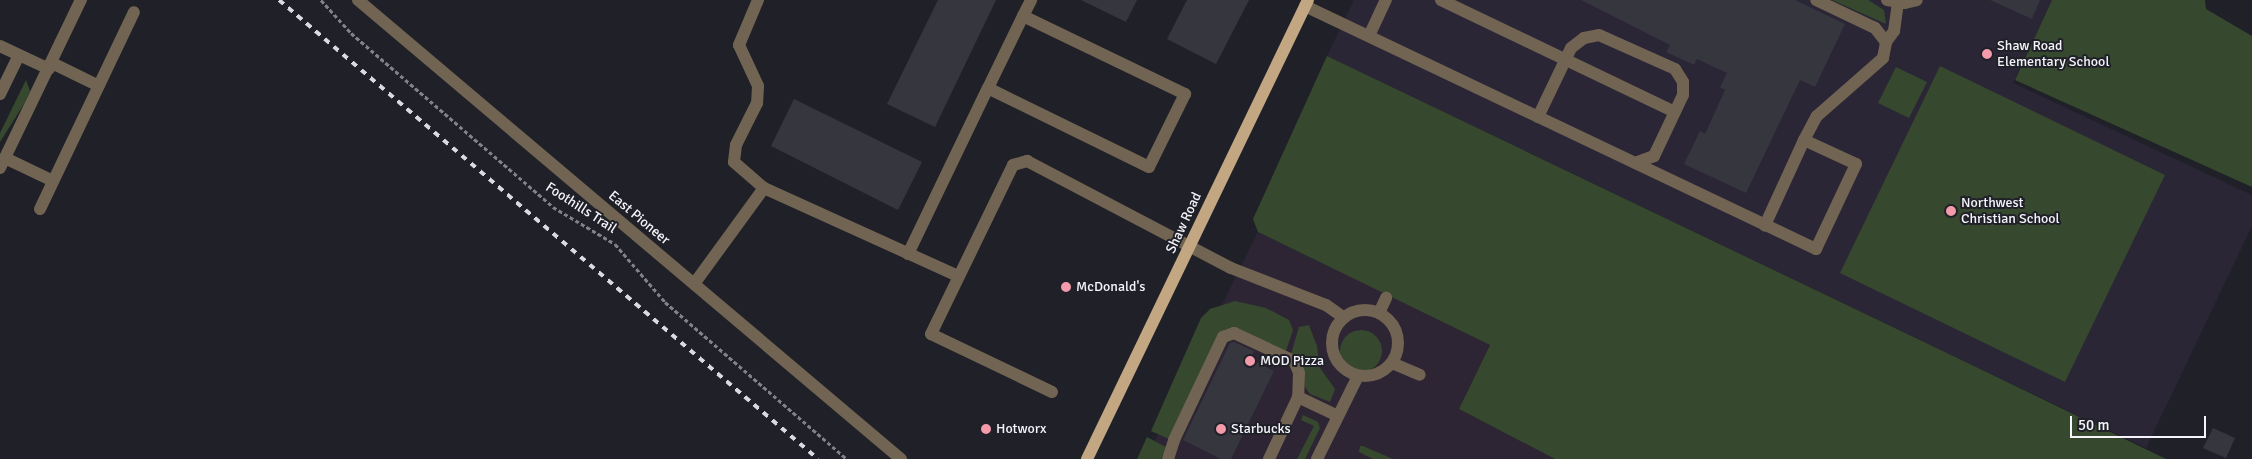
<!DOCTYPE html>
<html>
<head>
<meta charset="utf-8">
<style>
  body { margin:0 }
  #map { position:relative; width:2252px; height:459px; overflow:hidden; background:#202128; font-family:Signika,sans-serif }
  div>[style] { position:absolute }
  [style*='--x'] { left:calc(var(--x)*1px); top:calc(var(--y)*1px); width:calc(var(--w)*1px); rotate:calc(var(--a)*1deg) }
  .commercial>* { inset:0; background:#2d2534 }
  .education>* { inset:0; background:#2a2636 }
  .green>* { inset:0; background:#36482e }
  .round { border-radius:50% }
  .building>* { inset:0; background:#36363e }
  .path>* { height:3px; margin-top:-1.5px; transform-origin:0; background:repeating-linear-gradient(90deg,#818188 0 4px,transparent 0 6.5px) }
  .minor>* { height:12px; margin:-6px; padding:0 6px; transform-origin:6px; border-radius:6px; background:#716452 }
  .minor>.ring { margin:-6px; padding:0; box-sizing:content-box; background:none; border:12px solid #716452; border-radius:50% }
  .major>* { height:12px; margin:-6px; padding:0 6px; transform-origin:6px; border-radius:6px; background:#c2a782 }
  .rail>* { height:4px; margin-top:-2px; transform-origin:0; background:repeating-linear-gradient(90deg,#dadae0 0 6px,transparent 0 12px) }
  .dots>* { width:14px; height:14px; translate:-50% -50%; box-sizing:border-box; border:2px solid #202128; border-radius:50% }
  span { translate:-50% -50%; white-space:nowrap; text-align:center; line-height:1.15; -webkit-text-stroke:4px #202128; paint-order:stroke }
  .poi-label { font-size:14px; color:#f4f4fa }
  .left { translate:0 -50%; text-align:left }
  .street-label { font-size:14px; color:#f4f4fa }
  .scale { position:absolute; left:2070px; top:416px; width:136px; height:22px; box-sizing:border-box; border:2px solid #f4f4fa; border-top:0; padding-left:6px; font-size:15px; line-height:18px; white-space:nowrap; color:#f4f4fa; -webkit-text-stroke:4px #202128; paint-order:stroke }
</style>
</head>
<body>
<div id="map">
  <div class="commercial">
    <div style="clip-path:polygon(1258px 232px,1490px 345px,1459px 409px,1555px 459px,1146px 459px)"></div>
  </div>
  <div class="education">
    <div style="clip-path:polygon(1354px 0,2052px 0,2013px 83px,2252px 195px,2252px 226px,2146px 448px,1327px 56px)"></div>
  </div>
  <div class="green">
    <div style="clip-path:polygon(1832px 0,1868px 0,1884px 10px,1886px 24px)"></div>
    <div style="clip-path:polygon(2052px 0,2205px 0,2206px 9px,2252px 36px,2252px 187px,2015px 80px)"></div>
    <div style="clip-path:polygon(1327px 56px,1972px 365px,2166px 459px,1555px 459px,1459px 409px,1490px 345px,1258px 232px,1253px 219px)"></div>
    <div style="clip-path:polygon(1940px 66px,2165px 175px,2065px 382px,1840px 273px)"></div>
    <div style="clip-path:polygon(1896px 67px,1927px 82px,1909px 118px,1878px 103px)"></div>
    <div style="clip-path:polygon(26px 80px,30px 91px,24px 104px,0 142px,0 133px)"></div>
    <div style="clip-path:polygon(1235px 301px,1266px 308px,1289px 320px,1293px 330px,1286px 351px,1235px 328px,1224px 330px,1169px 439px,1151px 431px,1201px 318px,1210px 309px)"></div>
    <div style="clip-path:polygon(1309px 325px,1317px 346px,1320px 368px,1335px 389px,1330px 402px,1310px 394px,1305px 387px,1304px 370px,1291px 354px,1299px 327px)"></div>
    <div class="round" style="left:1340px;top:330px;width:42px;height:42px"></div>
    <div style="clip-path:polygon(1303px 415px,1318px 422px,1320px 428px,1305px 459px,1297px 459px,1314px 426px,1301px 420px)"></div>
    <div style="clip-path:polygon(1147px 437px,1166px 447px,1161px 459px,1137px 459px)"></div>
    <div style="clip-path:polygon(1360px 446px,1363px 446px,1393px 459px,1373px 459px,1359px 452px)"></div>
  </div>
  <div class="building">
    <div style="clip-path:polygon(938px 0,996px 0,935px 127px,887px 104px)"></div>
    <div style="clip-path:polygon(1081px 0,1137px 0,1126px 22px)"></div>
    <div style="clip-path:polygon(1187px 0,1249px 0,1216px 64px,1167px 39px)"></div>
    <div style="clip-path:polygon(1581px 0,1795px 0,1845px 24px,1815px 87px,1800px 80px,1746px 193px,1684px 164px,1700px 131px,1705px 134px,1725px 90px,1720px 87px,1727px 73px,1697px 59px,1694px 65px,1666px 52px,1670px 45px)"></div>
    <div style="clip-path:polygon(1990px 0,2040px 0,2032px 19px)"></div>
    <div style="clip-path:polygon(794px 99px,922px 162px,898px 210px,771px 146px)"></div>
    <div style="clip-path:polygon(1234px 342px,1254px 351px,1250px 359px,1274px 371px,1231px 459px,1221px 459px,1183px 440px,1230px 343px)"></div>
    <div style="clip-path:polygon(2213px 428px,2235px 438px,2226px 458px,2203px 448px)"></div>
  </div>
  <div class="path">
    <div style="--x:321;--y:0;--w:45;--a:47.7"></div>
    <div style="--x:351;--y:33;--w:267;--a:40.7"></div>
    <div style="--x:553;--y:207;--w:72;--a:30.8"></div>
    <div style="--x:615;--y:244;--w:77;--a:49.2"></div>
    <div style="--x:665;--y:302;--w:240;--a:40.8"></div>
  </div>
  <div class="minor">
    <div style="--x:358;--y:0;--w:711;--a:40.21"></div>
    <div style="--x:758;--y:0;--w:49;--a:112.9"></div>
    <div style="--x:739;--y:45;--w:45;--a:65.1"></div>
    <div style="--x:758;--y:86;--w:17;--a:93"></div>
    <div style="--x:757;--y:103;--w:47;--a:116.6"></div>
    <div style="--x:736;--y:145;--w:17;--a:97"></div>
    <div style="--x:734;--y:162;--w:40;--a:41"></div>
    <div style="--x:1441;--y:0;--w:259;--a:25.6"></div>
    <div style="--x:1887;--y:0;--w:18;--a:9"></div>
    <div style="--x:1905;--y:3;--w:12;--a:-14"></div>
    <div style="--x:1305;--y:6;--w:566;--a:25.43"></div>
    <div style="--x:1816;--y:249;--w:94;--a:-64.8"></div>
    <div style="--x:1856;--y:164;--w:57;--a:-155.2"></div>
    <div style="--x:1804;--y:140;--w:94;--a:114.6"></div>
    <div style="--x:1023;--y:16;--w:18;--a:-63"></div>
    <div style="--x:1369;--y:36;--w:40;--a:-65"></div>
    <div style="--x:1886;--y:42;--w:14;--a:-54"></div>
    <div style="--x:1894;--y:31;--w:28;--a:-82"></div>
    <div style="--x:0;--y:46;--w:54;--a:25.1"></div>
    <div style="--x:52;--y:63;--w:52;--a:26.1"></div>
    <div style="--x:0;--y:94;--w:43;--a:-64"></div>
    <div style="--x:1538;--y:117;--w:76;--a:-64.4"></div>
    <div style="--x:1571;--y:48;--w:16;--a:-38"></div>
    <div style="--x:1584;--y:38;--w:15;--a:-11"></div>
    <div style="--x:1599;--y:35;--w:83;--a:24.1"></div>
    <div style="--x:1675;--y:69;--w:15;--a:58"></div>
    <div style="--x:1683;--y:82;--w:13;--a:90"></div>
    <div style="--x:1683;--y:95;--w:68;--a:115.4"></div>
    <div style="--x:1654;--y:156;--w:20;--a:160"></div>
    <div style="--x:1804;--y:140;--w:27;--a:-62"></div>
    <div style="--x:1817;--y:116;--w:88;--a:-41.3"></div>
    <div style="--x:1883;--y:58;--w:16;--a:-79"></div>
    <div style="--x:1886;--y:42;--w:18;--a:-128"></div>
    <div style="--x:1875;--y:28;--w:65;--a:-154.6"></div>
    <div style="--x:5;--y:158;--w:53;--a:25.6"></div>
    <div style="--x:0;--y:168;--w:187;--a:-64.3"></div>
    <div style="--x:40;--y:209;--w:218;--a:-64.5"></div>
    <div style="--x:908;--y:254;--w:184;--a:-64.3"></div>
    <div style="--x:988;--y:88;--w:80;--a:-64.1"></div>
    <div style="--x:1023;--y:16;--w:180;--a:25.7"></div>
    <div style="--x:1185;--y:94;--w:81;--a:116.3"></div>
    <div style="--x:1149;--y:167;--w:179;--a:-153.9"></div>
    <div style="--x:694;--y:284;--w:119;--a:-53.9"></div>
    <div style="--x:764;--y:188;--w:213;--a:24.4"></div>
    <div class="ring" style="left:1332px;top:310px;width:54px;height:54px"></div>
    <div style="--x:1379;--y:313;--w:17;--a:-65"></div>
    <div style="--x:1392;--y:363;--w:30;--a:23"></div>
    <div style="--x:1052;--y:392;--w:134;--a:-154.4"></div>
    <div style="--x:931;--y:334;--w:188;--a:-64.1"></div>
    <div style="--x:1013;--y:165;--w:15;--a:-16"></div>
    <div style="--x:1027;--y:161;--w:230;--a:27.7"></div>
    <div style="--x:1231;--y:268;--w:102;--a:21.3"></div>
    <div style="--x:1326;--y:305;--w:21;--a:35"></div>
    <div style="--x:1168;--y:459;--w:20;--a:-72"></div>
    <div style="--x:1174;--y:440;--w:114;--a:-64.6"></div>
    <div style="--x:1223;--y:337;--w:12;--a:-20"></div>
    <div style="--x:1234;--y:333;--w:66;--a:25"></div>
    <div style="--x:1294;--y:361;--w:13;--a:67"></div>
    <div style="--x:1299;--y:373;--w:24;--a:92"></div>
    <div style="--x:1269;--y:459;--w:68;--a:-64.9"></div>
    <div style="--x:1298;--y:397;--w:44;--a:25.4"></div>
    <div style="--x:1317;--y:459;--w:93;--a:-63.7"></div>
  </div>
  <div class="major">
    <div style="--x:1087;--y:459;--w:509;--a:-64.29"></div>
  </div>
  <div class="rail">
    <div style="--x:279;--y:0;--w:708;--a:40.42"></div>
  </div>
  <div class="dots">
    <div style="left:1987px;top:54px;background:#f39aab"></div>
    <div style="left:1951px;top:211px;background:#f39aab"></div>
    <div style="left:1066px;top:287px;background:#f39aab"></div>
    <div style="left:1250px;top:361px;background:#f39aab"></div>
    <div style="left:986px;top:429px;background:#f39aab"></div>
    <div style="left:1221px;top:429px;background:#f39aab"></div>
  </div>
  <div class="poi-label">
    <span class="left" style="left:1997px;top:54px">Shaw Road<br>Elementary School</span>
    <span class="left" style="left:1961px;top:211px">Northwest<br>Christian School</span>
    <span class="left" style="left:1076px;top:287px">McDonald's</span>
    <span class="left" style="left:1260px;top:361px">MOD Pizza</span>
    <span class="left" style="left:996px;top:429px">Hotworx</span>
    <span class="left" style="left:1231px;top:429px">Starbucks</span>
  </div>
  <div class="street-label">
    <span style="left:581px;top:208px;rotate:33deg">Foothills Trail</span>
    <span style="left:639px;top:218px;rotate:40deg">East Pioneer</span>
    <span style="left:1184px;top:223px;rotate:-65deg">Shaw Road</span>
  </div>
  <div class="scale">50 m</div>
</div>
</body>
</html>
